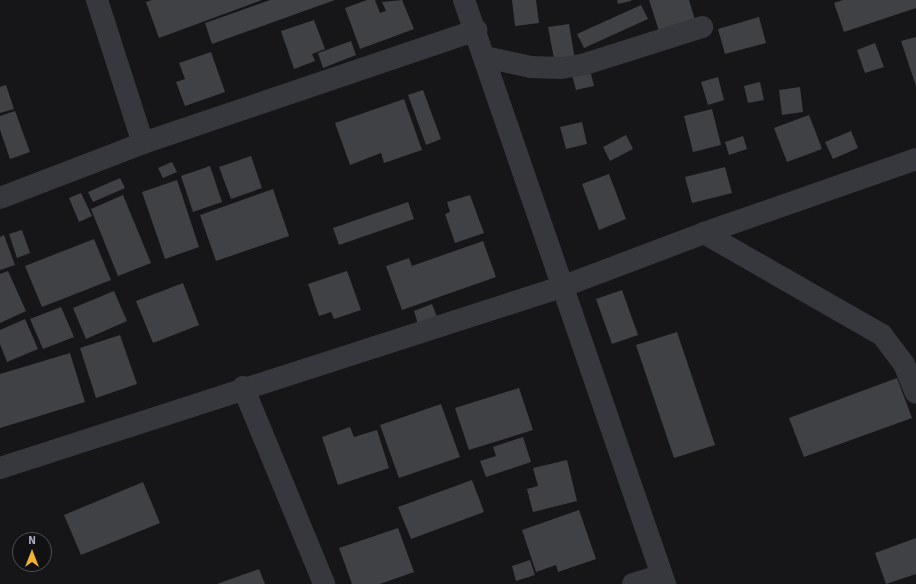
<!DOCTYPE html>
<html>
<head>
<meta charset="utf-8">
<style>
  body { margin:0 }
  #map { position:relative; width:916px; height:584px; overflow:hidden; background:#161618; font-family:Signika,sans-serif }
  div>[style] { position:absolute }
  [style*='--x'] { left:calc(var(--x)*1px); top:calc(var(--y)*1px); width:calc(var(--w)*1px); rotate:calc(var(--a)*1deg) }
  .building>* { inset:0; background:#404145 }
  .minor>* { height:22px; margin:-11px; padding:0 11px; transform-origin:11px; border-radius:11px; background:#37383d }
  span { translate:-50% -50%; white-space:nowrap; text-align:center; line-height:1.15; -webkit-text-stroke:3px #111113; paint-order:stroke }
  .north { position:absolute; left:12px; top:532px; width:40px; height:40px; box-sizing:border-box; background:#111113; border:1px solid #4d4f55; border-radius:50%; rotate:0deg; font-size:11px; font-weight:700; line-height:16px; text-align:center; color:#a8adb8 }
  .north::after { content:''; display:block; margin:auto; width:14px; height:18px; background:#f2b134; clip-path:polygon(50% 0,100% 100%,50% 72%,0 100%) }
</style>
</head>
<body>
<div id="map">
  <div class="building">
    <div style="clip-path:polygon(152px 0,262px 0,159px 38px,146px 2px)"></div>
    <div style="clip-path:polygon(270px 0,335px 0,212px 44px,205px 23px)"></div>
    <div style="clip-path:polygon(367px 0,375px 0,380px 13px,386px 11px,382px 2px,402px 0,414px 29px,360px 49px,345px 8px)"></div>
    <div style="clip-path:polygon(512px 0,536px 0,539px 23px,515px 26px)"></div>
    <div style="clip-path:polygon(617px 0,631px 0,631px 1px,618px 4px)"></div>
    <div style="clip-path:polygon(649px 0,689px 0,695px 20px,659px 31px)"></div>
    <div style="clip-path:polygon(843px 0,916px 0,916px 8px,844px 32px,834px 3px)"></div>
    <div style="clip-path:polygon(641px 5px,648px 19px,584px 48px,577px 34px)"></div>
    <div style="clip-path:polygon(759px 17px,766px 43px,725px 54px,718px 29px)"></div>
    <div style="clip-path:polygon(314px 20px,325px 49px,312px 54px,315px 61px,294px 69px,281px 31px)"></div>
    <div style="clip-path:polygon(569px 24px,575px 60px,555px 64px,548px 27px)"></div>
    <div style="clip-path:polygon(916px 37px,916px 86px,901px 41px)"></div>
    <div style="clip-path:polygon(351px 41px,356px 55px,323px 68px,318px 53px)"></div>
    <div style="clip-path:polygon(875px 43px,884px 67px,865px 73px,857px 50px)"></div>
    <div style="clip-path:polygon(211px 52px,225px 92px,185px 106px,176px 82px,185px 79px,179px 63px)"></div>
    <div style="clip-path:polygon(589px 66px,594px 86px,576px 90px,571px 71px)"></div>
    <div style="clip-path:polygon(718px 77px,724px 100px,708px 105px,701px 82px)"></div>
    <div style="clip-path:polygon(760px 82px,764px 100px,748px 103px,744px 86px)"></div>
    <div style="clip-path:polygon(6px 85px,14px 109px,0 113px,0 87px)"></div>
    <div style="clip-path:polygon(800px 87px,803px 112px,782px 115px,779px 90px)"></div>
    <div style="clip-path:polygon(423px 90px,441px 139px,426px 145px,408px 95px)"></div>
    <div style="clip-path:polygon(404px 99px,422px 150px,384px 163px,381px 153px,350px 165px,335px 123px)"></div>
    <div style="clip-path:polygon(712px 109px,721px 145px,693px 152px,684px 116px)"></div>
    <div style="clip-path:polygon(15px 111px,30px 152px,10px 159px,0 130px,0 116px)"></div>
    <div style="clip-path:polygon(809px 115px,822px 149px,787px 162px,774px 128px)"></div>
    <div style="clip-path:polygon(582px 122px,587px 144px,566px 149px,560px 127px)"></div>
    <div style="clip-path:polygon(851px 131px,858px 148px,833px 159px,825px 142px)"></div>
    <div style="clip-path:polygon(626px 135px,633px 149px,610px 161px,603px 147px)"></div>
    <div style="clip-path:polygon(743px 136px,747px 149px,729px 155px,725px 142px)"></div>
    <div style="clip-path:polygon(251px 156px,262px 188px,231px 199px,219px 167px)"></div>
    <div style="clip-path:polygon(172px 162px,177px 172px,163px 178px,158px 168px)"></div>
    <div style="clip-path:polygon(210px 166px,222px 202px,193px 212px,181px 176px)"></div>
    <div style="clip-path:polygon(725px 167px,732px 193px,692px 203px,685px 177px)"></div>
    <div style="clip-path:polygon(609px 174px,626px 219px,599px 230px,582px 184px)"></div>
    <div style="clip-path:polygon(120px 178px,125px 188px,93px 202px,88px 192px)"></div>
    <div style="clip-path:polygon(177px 180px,199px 247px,165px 259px,142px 192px)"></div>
    <div style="clip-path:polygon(273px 189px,289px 236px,216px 261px,200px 215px)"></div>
    <div style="clip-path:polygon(81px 193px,92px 216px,79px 222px,69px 198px)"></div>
    <div style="clip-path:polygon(123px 195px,151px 263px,118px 276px,91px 209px)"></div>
    <div style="clip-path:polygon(470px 195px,484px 233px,455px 243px,445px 214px,450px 212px,447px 202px)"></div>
    <div style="clip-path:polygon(408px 202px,414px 219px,339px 245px,333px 228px)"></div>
    <div style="clip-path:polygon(22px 230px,30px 253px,17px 258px,9px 234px)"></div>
    <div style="clip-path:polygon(4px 235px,15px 265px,0 270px,0 237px)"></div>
    <div style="clip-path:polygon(94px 239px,111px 280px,42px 307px,25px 266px)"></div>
    <div style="clip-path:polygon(483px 241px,496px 277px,402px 310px,386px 266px,409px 258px,412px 266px)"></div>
    <div style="clip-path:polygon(8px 271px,26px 311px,0 323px,0 274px)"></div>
    <div style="clip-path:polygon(347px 271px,361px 310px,334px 319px,331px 312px,319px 316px,308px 284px)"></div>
    <div style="clip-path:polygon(183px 283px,199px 325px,153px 343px,136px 301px)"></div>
    <div style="clip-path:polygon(622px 290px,638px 335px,612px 344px,596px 299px)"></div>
    <div style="clip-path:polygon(114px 291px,127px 321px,86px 339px,73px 308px)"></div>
    <div style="clip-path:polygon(432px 304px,437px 317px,418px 324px,414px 311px)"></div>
    <div style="clip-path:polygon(61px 307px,74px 337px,43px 349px,30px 319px)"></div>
    <div style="clip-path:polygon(25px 319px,38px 349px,7px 362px,0 344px,0 330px)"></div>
    <div style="clip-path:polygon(677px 332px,715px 445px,674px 458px,636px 345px)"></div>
    <div style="clip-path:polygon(120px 335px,137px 384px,96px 398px,80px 348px)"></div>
    <div style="clip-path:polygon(70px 353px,85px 402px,0 428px,0 374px)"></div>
    <div style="clip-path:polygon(897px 378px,912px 418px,804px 457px,789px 418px)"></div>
    <div style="clip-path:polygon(519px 388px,533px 430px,469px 450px,455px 408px)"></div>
    <div style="clip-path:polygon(441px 404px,460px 457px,399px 478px,380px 425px)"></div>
    <div style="clip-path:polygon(350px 427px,354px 437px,377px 430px,389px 468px,338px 485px,322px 437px)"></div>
    <div style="clip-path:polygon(523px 437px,531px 462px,486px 477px,480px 461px,496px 456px,493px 447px)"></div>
    <div style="clip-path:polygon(567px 460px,577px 501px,533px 512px,527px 489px,538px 486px,533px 468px)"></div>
    <div style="clip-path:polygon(472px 480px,484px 512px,411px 539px,398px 507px)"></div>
    <div style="clip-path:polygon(143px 482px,160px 523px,81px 555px,64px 515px)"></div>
    <div style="clip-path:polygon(579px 510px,596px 559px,558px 572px,556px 565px,536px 572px,522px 530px)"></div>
    <div style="clip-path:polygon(398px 528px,414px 572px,380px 584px,352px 584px,339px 548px)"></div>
    <div style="clip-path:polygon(916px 538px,916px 574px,886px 584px,875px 553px)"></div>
    <div style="clip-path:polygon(530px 560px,535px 575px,516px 581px,512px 566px)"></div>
    <div style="clip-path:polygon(259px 569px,265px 584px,217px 584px)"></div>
  </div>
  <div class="minor">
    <div style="--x:97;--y:0;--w:150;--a:72.2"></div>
    <div style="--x:464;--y:0;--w:618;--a:71.01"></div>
    <div style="--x:485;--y:57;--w:47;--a:12.3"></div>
    <div style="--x:531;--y:67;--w:30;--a:2"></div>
    <div style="--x:561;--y:68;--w:24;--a:-9"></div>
    <div style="--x:585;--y:64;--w:123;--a:-17.5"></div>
    <div style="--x:0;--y:198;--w:153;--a:-21"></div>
    <div style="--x:143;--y:143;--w:352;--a:-18.7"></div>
    <div style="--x:704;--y:233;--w:205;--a:29.8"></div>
    <div style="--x:882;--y:335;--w:36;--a:53"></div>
    <div style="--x:904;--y:364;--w:31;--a:68"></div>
    <div style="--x:243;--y:387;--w:213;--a:67.6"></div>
    <div style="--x:0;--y:468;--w:593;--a:-17.88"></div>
    <div style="--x:564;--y:286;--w:150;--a:-20.7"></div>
    <div style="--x:704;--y:233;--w:225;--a:-19.2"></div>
    <div style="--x:633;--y:584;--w:30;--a:-17"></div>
  </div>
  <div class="north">N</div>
</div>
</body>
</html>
